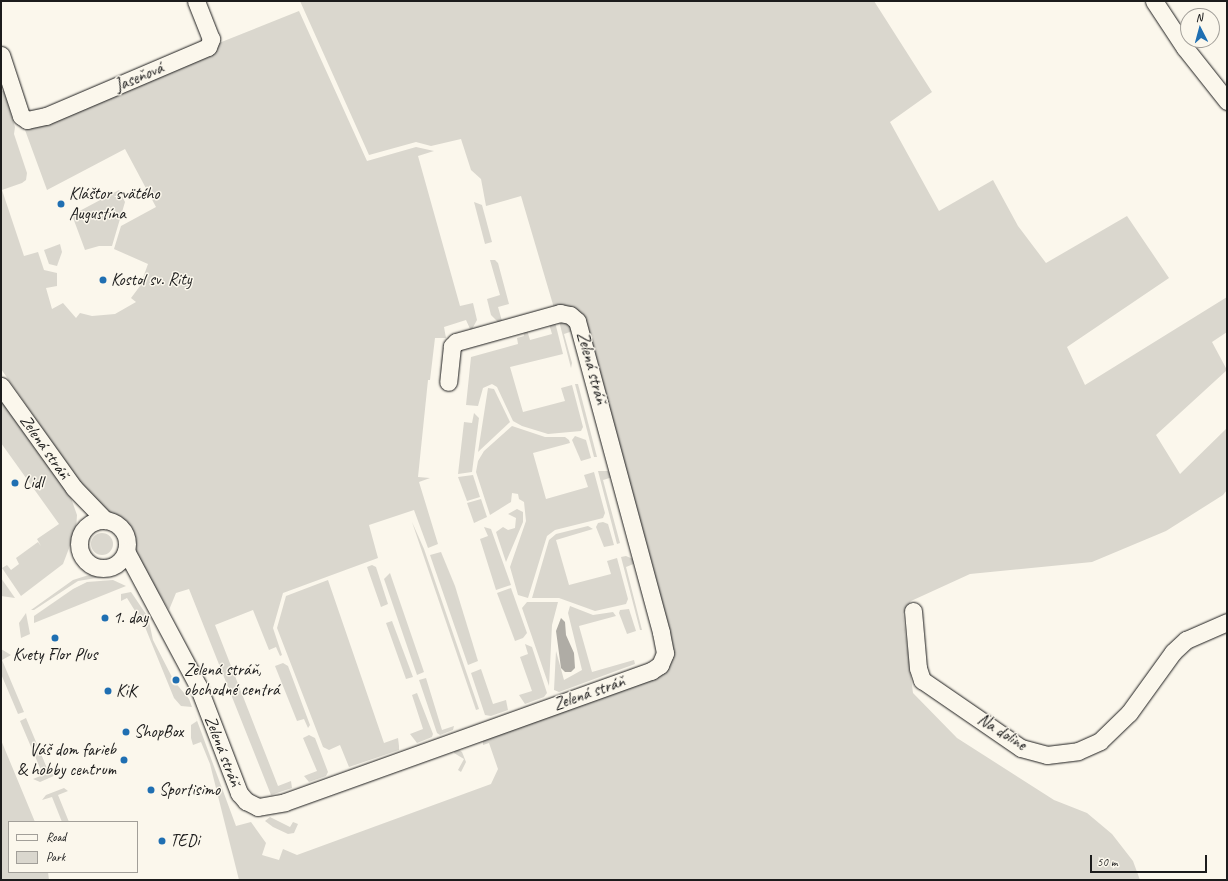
<!DOCTYPE html>
<html>
<head>
<meta charset="utf-8">
<style>
  body { margin:0 }
  #map { position:relative; width:1228px; height:881px; overflow:hidden; background:#fbf7ec; font-family:Caveat,sans-serif }
  div>[style] { position:absolute }
  [style*='--x'] { left:calc(var(--x)*1px); top:calc(var(--y)*1px); width:calc(var(--w)*1px); rotate:calc(var(--a)*1deg) }
  .green>* { inset:0; background:#dad7ce }
  .round { border-radius:50% }
  .water>* { inset:0; background:#afaca5 }
  .roads { filter:drop-shadow(0 0 1px #1c1c1c) drop-shadow(0 0 1px #1c1c1c) }
  .street>* { height:17px; margin:-8.5px; padding:0 8.5px; transform-origin:8.5px; border-radius:8.5px; background:#fbf7ec }
  .street>.ring { margin:-8.5px; padding:0; box-sizing:content-box; background:none; border:17px solid #fbf7ec; border-radius:50% }
  .dots>* { width:11px; height:11px; translate:-50% -50%; box-sizing:border-box; border:2px solid #fbf7ec; border-radius:50% }
  span { translate:-50% -50%; white-space:nowrap; text-align:center; line-height:1.15; -webkit-text-stroke:3px #fbf7ec; paint-order:stroke }
  .street-label { font-size:17px; color:#1c1c1c }
  .poi-label { font-size:17px; color:#1c1c1c }
  .left { translate:0 -50%; text-align:left }
  .right { translate:-100% -50%; text-align:right }
  .frame { position:absolute; inset:0; border:2px solid #1c1c1c; pointer-events:none }
  .legend { position:absolute; left:8px; top:821px; width:130px; height:52px; box-sizing:border-box; background:#fbf7ec; border:1px solid #a29f99; margin:0; padding:5px 7px; list-style:none; font-size:12px; color:#1c1c1c }
  .legend li { display:flex; align-items:center; gap:8px; height:20px }
  .legend b { width:20px; border:1px solid #a29f99 }
  .north { position:absolute; left:1180px; top:8px; width:40px; height:40px; box-sizing:border-box; background:#fbf7ec; border:1px solid #a29f99; border-radius:50%; rotate:354deg; font-size:11px; font-weight:700; line-height:16px; text-align:center; color:#1c1c1c }
  .north::after { content:''; display:block; margin:auto; width:14px; height:18px; background:#1f6fb2; clip-path:polygon(50% 0,100% 100%,50% 72%,0 100%) }
  .scale { position:absolute; left:1090px; top:855px; width:117px; height:18px; box-sizing:border-box; border:2px solid #1c1c1c; border-top:0; padding-left:5px; font-size:12px; line-height:14px; white-space:nowrap; color:#1c1c1c; -webkit-text-stroke:3px #fbf7ec; paint-order:stroke }
</style>
</head>
<body>
<div id="map">
  <div class="green">
    <div style="clip-path:polygon(300px 1px,874px 1px,932px 92px,890px 122px,939px 211px,993px 180px,1018px 226px,1046px 263px,1127px 216px,1169px 278px,1067px 347px,1085px 385px,1227px 297px,1227px 332px,1212px 342px,1227px 370px,1156px 435px,1180px 474px,1227px 428px,1227px 490px,1223px 495px,1166px 531px,1092px 562px,970px 574px,911px 601px,903px 614px,913px 693px,957px 738px,1054px 800px,1087px 813px,1112px 834px,1133px 861px,1140px 880px,239px 880px,210px 764px,201px 742px,193px 745px,191px 738px,191px 725px,197px 721px,192px 707px,181px 706px,174px 698px,145px 627px,127px 598px,121px 601px,121px 594px,131px 592px,148px 617px,153px 640px,174px 681px,189px 699px,236px 826px,251px 822px,266px 843px,262px 855px,279px 860px,283px 849px,297px 855px,491px 784px,498px 769px,489px 743px,483px 745px,483px 738px,668px 666px,673px 654px,587px 325px,585px 319px,554px 308px,521px 196px,486px 206px,481px 179px,471px 170px,461px 139px,431px 146px,416px 142px,369px 155px)"></div>
    <div style="clip-path:polygon(299px 11px,367px 161px,416px 147px,434px 151px,418px 156px,460px 306px,473px 303px,477px 320px,471px 331px,466px 320px,444px 327px,446px 338px,435px 338px,430px 380px,428px 380px,418px 477px,430px 478px,419px 482px,438px 544px,428px 548px,414px 510px,369px 525px,378px 558px,283px 593px,273px 628px,282px 655px,280px 656px,276px 647px,269px 650px,253px 610px,215px 625px,278px 786px,291px 781px,292px 788px,271px 795px,189px 589px,176px 593px,169px 610px,132px 550px,126px 527px,97px 506px,1px 369px,1px 91px,4px 91px,15px 127px,14px 134px,27px 173px,26px 180px,22px 183px,2px 190px,24px 256px,38px 252px,44px 270px,57px 273px,57px 286px,46px 288px,52px 309px,63px 303px,76px 318px,80px 313px,92px 316px,115px 314px,136px 302px,131px 298px,140px 286px,148px 264px,114px 249px,121px 226px,156px 207px,125px 149px,47px 190px,25px 130px,214px 52px,219px 43px)"></div>
    <div style="clip-path:polygon(119px 190px,125px 202px,112px 246px,99px 246px,85px 250px,72px 215px)"></div>
    <div style="clip-path:polygon(474px 202px,482px 205px,492px 242px,485px 244px)"></div>
    <div style="clip-path:polygon(60px 244px,62px 252px,57px 266px,49px 264px,44px 250px)"></div>
    <div style="clip-path:polygon(490px 260px,495px 260px,498px 263px,509px 304px,498px 307px,502px 321px,498px 322px,491px 315px,487px 299px,500px 295px)"></div>
    <div style="clip-path:polygon(559px 321px,568px 324px,573px 331px,564px 334px,572px 363px,571px 368px)"></div>
    <div style="clip-path:polygon(555px 322px,563px 354px,510px 367px,523px 412px,565px 401px,561px 388px,572px 385px,583px 427px,581px 431px,548px 434px,522px 426px,513px 421px,497px 387px,492px 384px,483px 388px,478px 406px,466px 405px,471px 357px,518px 344px,517px 338px,524px 336px,523px 330px,527px 330px,530px 340px,552px 334px,549px 324px)"></div>
    <div style="clip-path:polygon(575px 384px,578px 384px,597px 457px,594px 457px)"></div>
    <div style="clip-path:polygon(488px 388px,494px 389px,510px 422px,478px 452px)"></div>
    <div style="clip-path:polygon(1px 401px,71px 498px,77px 515px,76px 530px,63px 564px,21px 596px,2px 568px,7px 565px,11px 570px,19px 564px,16px 558px,38px 542px,41px 546px,37px 539px,59px 524px,1px 443px)"></div>
    <div style="clip-path:polygon(474px 413px,479px 418px,472px 472px,458px 474px,464px 422px,472px 423px)"></div>
    <div style="clip-path:polygon(512px 426px,545px 437px,565px 437px,569px 440px,570px 443px,533px 453px,546px 499px,588px 487px,584px 475px,594px 472px,605px 513px,603px 518px,555px 530px,547px 536px,528px 598px,518px 595px,510px 567px,526px 521px,524px 502px,519px 499px,518px 494px,512px 493px,511px 502px,490px 515px,476px 472px,478px 461px,484px 451px)"></div>
    <div style="clip-path:polygon(575px 436px,586px 440px,591px 458px,581px 461px,572px 440px)"></div>
    <div style="clip-path:polygon(598px 471px,608px 471px,613px 477px,603px 480px,620px 543px,617px 544px)"></div>
    <div style="clip-path:polygon(473px 475px,480px 497px,467px 501px,458px 477px)"></div>
    <div style="clip-path:polygon(481px 499px,487px 517px,474px 523px,467px 503px)"></div>
    <div style="clip-path:polygon(517px 509px,523px 512px,523px 522px,506px 562px,496px 532px,503px 527px,508px 530px,515px 528px,516px 518px,508px 514px)"></div>
    <div style="clip-path:polygon(412px 522px,424px 549px,479px 709px,476px 710px)"></div>
    <div style="clip-path:polygon(603px 522px,608px 524px,614px 545px,604px 547px,596px 527px,598px 523px)"></div>
    <div style="clip-path:polygon(588px 526px,593px 529px,556px 540px,569px 585px,611px 574px,607px 561px,617px 558px,628px 599px,626px 604px,595px 611px,559px 598px,532px 598px,549px 540px,556px 534px)"></div>
    <div style="clip-path:polygon(484px 527px,491px 529px,511px 585px,496px 590px,480px 539px,488px 536px)"></div>
    <div class="round" style="left:91px;top:533px;width:22px;height:22px"></div>
    <div style="clip-path:polygon(441px 552px,455px 586px,478px 661px,468px 665px,430px 555px)"></div>
    <div style="clip-path:polygon(626px 556px,633px 559px,636px 563px,626px 567px,642px 630px,640px 630px,621px 557px)"></div>
    <div style="clip-path:polygon(372px 565px,376px 567px,388px 604px,381px 607px,367px 567px)"></div>
    <div style="clip-path:polygon(390px 573px,424px 672px,417px 675px,384px 579px)"></div>
    <div style="clip-path:polygon(92px 574px,114px 575px,78px 581px,34px 610px,31px 610px,73px 580px)"></div>
    <div style="clip-path:polygon(1px 578px,15px 598px,1px 596px)"></div>
    <div style="clip-path:polygon(113px 580px,126px 586px,34px 623px,34px 616px,73px 589px,87px 582px)"></div>
    <div style="clip-path:polygon(328px 580px,384px 743px,398px 738px,399px 746px,399px 750px,349px 767px,340px 745px,329px 750px,323px 747px,277px 628px,286px 596px)"></div>
    <div style="clip-path:polygon(511px 588px,527px 633px,523px 638px,515px 641px,497px 593px)"></div>
    <div style="clip-path:polygon(527px 602px,558px 602px,552px 625px,549px 686px,522px 608px)"></div>
    <div style="clip-path:polygon(570px 606px,593px 615px,613px 612px,616px 616px,579px 626px,592px 672px,634px 660px,635px 664px,559px 692px,554px 690px,556px 651px,564px 680px,582px 670px,568px 613px)"></div>
    <div style="clip-path:polygon(629px 609px,636px 631px,627px 634px,619px 613px,620px 610px)"></div>
    <div style="clip-path:polygon(26px 613px,30px 634px,21px 638px,19px 623px)"></div>
    <div style="clip-path:polygon(392px 621px,413px 677px,406px 679px,386px 623px)"></div>
    <div style="clip-path:polygon(525px 644px,532px 647px,547px 693px,544px 697px,525px 704px,519px 695px,532px 691px,520px 657px,528px 654px)"></div>
    <div style="clip-path:polygon(1px 649px,11px 655px,2px 660px,24px 712px,18px 714px,1px 674px)"></div>
    <div style="clip-path:polygon(283px 663px,288px 666px,310px 725px,308px 728px,304px 719px,297px 721px,275px 666px)"></div>
    <div style="clip-path:polygon(481px 669px,493px 704px,506px 700px,508px 710px,491px 716px,485px 715px,471px 673px)"></div>
    <div style="clip-path:polygon(426px 678px,442px 730px,454px 726px,453px 730px,440px 735px,437px 733px,419px 680px)"></div>
    <div style="clip-path:polygon(417px 693px,433px 734px,432px 737px,417px 743px,410px 734px,423px 729px,412px 695px)"></div>
    <div style="clip-path:polygon(26px 718px,49px 773px,58px 769px,56px 775px,40px 782px,33px 779px,43px 775px,20px 721px)"></div>
    <div style="clip-path:polygon(309px 735px,315px 738px,328px 772px,326px 776px,309px 782px,304px 776px,317px 771px,303px 738px)"></div>
    <div style="clip-path:polygon(1px 740px,35px 822px,9px 822px,9px 872px,48px 872px,49px 880px,1px 880px)"></div>
    <div style="clip-path:polygon(456px 748px,462px 752px,466px 762px,461px 772px,458px 770px,464px 759px,454px 753px)"></div>
    <div style="clip-path:polygon(64px 788px,68px 791px,58px 795px,69px 822px,62px 822px,52px 797px,42px 800px,46px 795px)"></div>
    <div style="clip-path:polygon(270px 817px,290px 827px,293px 822px,298px 824px,294px 833px,288px 834px,273px 827px,265px 821px)"></div>
  </div>
  <div class="water">
    <div style="clip-path:polygon(561px 618px,565px 622px,566px 635px,574px 653px,575px 668px,571px 672px,565px 672px,561px 668px,556px 631px)"></div>
  </div>
  <div class="roads">
    <div class="street">
      <div style="--x:1154;--y:1;--w:56;--a:56.6"></div>
      <div style="--x:1185;--y:48;--w:68;--a:51.6"></div>
      <div style="--x:1;--y:55;--w:64;--a:71.8"></div>
      <div style="--x:21;--y:116;--w:7;--a:34"></div>
      <div style="--x:27;--y:120;--w:19;--a:-12"></div>
      <div style="--x:46;--y:116;--w:176;--a:-23.1"></div>
      <div style="--x:208;--y:47;--w:9;--a:-69"></div>
      <div style="--x:211;--y:39;--w:41;--a:-111.5"></div>
      <div style="--x:1;--y:386;--w:125;--a:54.4"></div>
      <div style="--x:74;--y:488;--w:45;--a:45.9"></div>
      <div class="ring" style="left:79px;top:520px;width:31px;height:31px"></div>
      <div style="--x:126;--y:551;--w:153;--a:61.9"></div>
      <div style="--x:198;--y:686;--w:115;--a:69"></div>
      <div style="--x:239;--y:793;--w:11;--a:49"></div>
      <div style="--x:246;--y:801;--w:13;--a:27"></div>
      <div style="--x:258;--y:807;--w:27;--a:-10"></div>
      <div style="--x:285;--y:802;--w:389;--a:-19.7"></div>
      <div style="--x:651;--y:671;--w:11;--a:-34"></div>
      <div style="--x:660;--y:665;--w:13;--a:-67"></div>
      <div style="--x:665;--y:653;--w:21;--a:-101"></div>
      <div style="--x:661;--y:632;--w:322;--a:-105.1"></div>
      <div style="--x:577;--y:321;--w:9;--a:-139"></div>
      <div style="--x:570;--y:315;--w:10;--a:-169"></div>
      <div style="--x:560;--y:313;--w:108;--a:164.4"></div>
      <div style="--x:456;--y:342;--w:6;--a:135"></div>
      <div style="--x:452;--y:346;--w:36;--a:96"></div>
      <div style="--x:913;--y:611;--w:57;--a:85"></div>
      <div style="--x:918;--y:668;--w:13;--a:72"></div>
      <div style="--x:922;--y:680;--w:120;--a:34.5"></div>
      <div style="--x:1021;--y:748;--w:27;--a:15"></div>
      <div style="--x:1047;--y:755;--w:31;--a:-7"></div>
      <div style="--x:1078;--y:751;--w:24;--a:-24"></div>
      <div style="--x:1100;--y:741;--w:40;--a:-44"></div>
      <div style="--x:1129;--y:713;--w:75;--a:-54.2"></div>
      <div style="--x:1173;--y:652;--w:18;--a:-43"></div>
      <div style="--x:1186;--y:640;--w:45;--a:-23.7"></div>
    </div>
  </div>
  <div class="dots">
    <div style="left:61px;top:204px;background:#1f6fb2"></div>
    <div style="left:103px;top:280px;background:#1f6fb2"></div>
    <div style="left:15px;top:483px;background:#1f6fb2"></div>
    <div style="left:105px;top:618px;background:#1f6fb2"></div>
    <div style="left:55px;top:638px;background:#1f6fb2"></div>
    <div style="left:176px;top:680px;background:#1f6fb2"></div>
    <div style="left:108px;top:691px;background:#1f6fb2"></div>
    <div style="left:126px;top:732px;background:#1f6fb2"></div>
    <div style="left:124px;top:760px;background:#1f6fb2"></div>
    <div style="left:151px;top:790px;background:#1f6fb2"></div>
    <div style="left:162px;top:841px;background:#1f6fb2"></div>
  </div>
  <div class="street-label">
    <span style="left:139px;top:77px;rotate:-23deg">Jaseňová</span>
    <span style="left:592px;top:368px;rotate:75deg">Zelená stráň</span>
    <span style="left:45px;top:447px;rotate:55deg">Zelená stráň</span>
    <span style="left:589px;top:693px;rotate:-19deg">Zelená stráň</span>
    <span style="left:1002px;top:732px;rotate:32deg">Na doline</span>
    <span style="left:223px;top:751px;rotate:69deg">Zelená stráň</span>
  </div>
  <div class="poi-label">
    <span class="left" style="left:69px;top:204px">Kláštor svätého<br>Augustína</span>
    <span class="left" style="left:111px;top:280px">Kostol sv. Rity</span>
    <span class="left" style="left:23px;top:483px">Lidl</span>
    <span class="left" style="left:113px;top:618px">1. day</span>
    <span style="left:55px;top:655px">Kvety Flor Plus</span>
    <span class="left" style="left:184px;top:680px">Zelená stráň,<br>obchodné centrá</span>
    <span class="left" style="left:116px;top:691px">KiK</span>
    <span class="left" style="left:134px;top:732px">ShopBox</span>
    <span class="right" style="left:116px;top:760px">Váš dom farieb<br>&amp; hobby centrum</span>
    <span class="left" style="left:159px;top:790px">Sportisimo</span>
    <span class="left" style="left:170px;top:841px">TEDi</span>
  </div>
  <div class="frame"></div>
  <ul class="legend">
  <li><b style="height:5px;background:#fbf7ec"></b>Road</li>
  <li><b style="height:11px;background:#dad7ce"></b>Park</li>
  </ul>
  <div class="north">N</div>
  <div class="scale">50 m</div>
</div>
</body>
</html>
